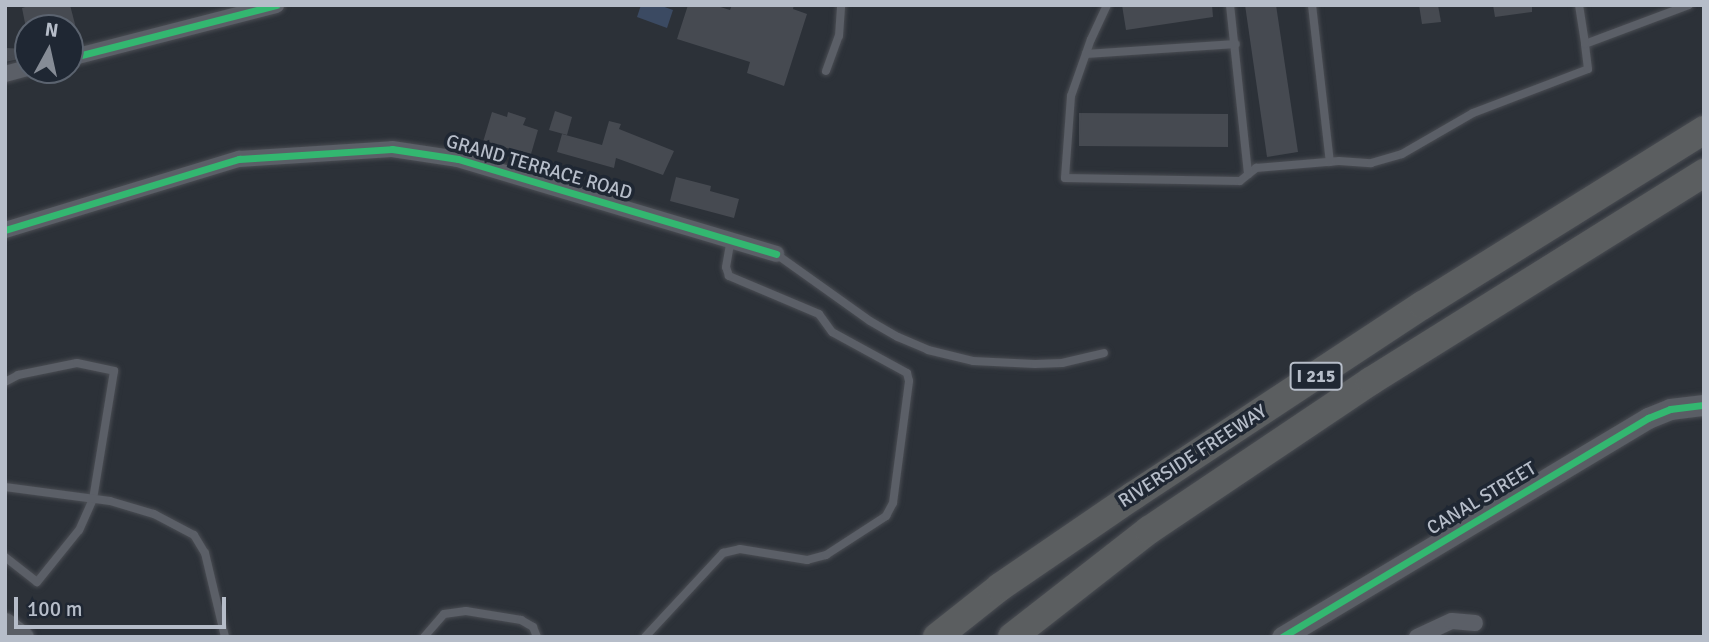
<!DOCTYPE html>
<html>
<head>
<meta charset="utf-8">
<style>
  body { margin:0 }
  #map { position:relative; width:1709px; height:642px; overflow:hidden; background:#2c3138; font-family:Signika,sans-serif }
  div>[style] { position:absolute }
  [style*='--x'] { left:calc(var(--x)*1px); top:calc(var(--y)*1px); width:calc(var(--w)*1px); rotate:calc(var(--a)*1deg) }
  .water>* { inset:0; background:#3b4a62 }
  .building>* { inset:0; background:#464a51 }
  .roads { filter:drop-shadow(0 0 2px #4a4d53) drop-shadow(0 0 2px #4a4d53) }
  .lane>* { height:8px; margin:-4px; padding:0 4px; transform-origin:4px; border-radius:4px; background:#5b5f67 }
  .street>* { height:16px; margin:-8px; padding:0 8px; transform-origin:8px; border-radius:8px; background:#5b5f67 }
  .secondary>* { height:21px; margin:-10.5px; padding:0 10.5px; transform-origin:10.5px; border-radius:10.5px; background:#5a5e65 }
  .highway>* { height:28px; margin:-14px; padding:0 14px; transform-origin:14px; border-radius:14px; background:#5b5e60 }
  .cycleway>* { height:7px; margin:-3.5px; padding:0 3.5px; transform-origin:3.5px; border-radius:3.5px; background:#33b770 }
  span { translate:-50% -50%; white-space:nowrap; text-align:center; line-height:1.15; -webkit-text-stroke:7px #1f2733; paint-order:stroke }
  .shield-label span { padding:2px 5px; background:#1f2733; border:2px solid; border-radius:5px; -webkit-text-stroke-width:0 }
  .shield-label { font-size:18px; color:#b6bdc9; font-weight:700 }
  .street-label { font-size:19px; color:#b6bdc9 }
  .frame { position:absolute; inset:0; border:7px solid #b6bdc9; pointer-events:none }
  .north { position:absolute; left:14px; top:14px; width:70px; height:70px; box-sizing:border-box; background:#1f2733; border:2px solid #5b636f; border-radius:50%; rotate:8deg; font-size:19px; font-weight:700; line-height:28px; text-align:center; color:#b6bdc9 }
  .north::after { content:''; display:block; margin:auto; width:24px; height:32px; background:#868c96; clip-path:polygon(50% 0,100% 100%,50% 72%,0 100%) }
  .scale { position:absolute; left:14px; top:597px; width:212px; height:32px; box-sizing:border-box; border:4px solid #b6bdc9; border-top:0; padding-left:9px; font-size:21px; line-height:24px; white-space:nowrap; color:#b6bdc9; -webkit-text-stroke:5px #1f2733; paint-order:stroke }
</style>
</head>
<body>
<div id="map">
  <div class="water">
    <div style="clip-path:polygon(641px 5px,659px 5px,673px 10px,667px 28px,637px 17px)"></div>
  </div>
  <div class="building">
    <div style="clip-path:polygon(32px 5px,70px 5px,76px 28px,26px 28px,22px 8px)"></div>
    <div style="clip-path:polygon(688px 5px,714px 5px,730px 10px,732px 5px,794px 5px,793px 9px,807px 14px,784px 86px,747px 73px,750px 62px,677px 39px)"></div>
    <div style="clip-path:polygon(1122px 5px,1212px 5px,1213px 17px,1126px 30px)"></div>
    <div style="clip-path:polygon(1245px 5px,1276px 5px,1298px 152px,1267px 157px)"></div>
    <div style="clip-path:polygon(1419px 5px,1438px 5px,1441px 22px,1422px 24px)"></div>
    <div style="clip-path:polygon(1493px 5px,1532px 5px,1532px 12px,1495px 17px)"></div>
    <div style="clip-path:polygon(5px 48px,28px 49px,28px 57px,5px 62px)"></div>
    <div style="clip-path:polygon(555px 111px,572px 117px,567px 135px,549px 130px)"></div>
    <div style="clip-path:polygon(492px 112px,507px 117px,508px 112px,526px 118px,523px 125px,538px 130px,531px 154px,483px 142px)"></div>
    <div style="clip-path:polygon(1079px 113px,1228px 114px,1228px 147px,1079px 146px)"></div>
    <div style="clip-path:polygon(609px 121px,621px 124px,619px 129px,674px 151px,663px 175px,616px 158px,614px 168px,557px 152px,562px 134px,602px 145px)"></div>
    <div style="clip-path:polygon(676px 177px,711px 186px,710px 191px,739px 199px,734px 218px,670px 201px)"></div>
  </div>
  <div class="roads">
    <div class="lane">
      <div style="--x:1107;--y:5;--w:38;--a:115"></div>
      <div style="--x:1091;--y:39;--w:60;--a:109.3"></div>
      <div style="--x:1071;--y:96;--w:82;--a:94.2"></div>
      <div style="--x:1065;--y:178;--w:175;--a:1"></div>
      <div style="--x:1240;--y:181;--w:21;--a:-39"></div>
      <div style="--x:1256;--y:168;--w:83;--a:-4.8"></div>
      <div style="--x:1339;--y:161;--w:32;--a:4"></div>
      <div style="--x:1371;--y:163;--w:32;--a:-16"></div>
      <div style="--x:1402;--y:154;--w:82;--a:-30"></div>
      <div style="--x:1473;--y:113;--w:123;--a:-20.9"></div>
      <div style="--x:1588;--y:69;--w:25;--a:-97"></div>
      <div style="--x:1585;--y:44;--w:111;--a:-20.6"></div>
      <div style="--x:1230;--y:5;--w:170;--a:83.9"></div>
      <div style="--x:1312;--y:5;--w:158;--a:83.5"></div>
      <div style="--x:1579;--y:5;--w:39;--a:81"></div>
      <div style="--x:1086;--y:54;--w:150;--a:-3.8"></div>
      <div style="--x:826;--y:71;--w:37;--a:-70"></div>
      <div style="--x:839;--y:36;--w:31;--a:-86"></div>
      <div style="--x:776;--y:254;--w:115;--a:35.5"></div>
      <div style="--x:870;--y:321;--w:32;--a:30"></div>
      <div style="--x:898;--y:337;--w:33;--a:23"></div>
      <div style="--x:928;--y:350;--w:46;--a:13.7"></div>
      <div style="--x:973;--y:361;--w:62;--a:2.8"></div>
      <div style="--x:1035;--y:364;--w:27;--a:-2"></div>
      <div style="--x:1062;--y:363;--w:43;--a:-13.4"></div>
      <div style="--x:5;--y:382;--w:15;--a:-28"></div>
      <div style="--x:18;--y:375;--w:60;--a:-11.5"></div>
      <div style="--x:77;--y:363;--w:38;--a:12"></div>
      <div style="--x:114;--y:371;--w:130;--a:99.3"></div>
      <div style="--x:93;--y:499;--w:34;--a:114"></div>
      <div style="--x:79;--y:530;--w:67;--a:128.9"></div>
      <div style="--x:37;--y:582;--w:41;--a:-142"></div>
      <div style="--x:5;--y:487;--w:106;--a:7.6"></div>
      <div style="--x:110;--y:501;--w:46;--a:16.5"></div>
      <div style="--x:154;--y:514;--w:45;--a:27.7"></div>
      <div style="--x:194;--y:535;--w:21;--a:59"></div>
      <div style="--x:205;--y:553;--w:86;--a:76.6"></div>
      <div style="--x:424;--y:637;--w:30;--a:-49"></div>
      <div style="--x:444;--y:614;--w:22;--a:-8"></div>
      <div style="--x:466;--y:611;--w:56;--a:9.3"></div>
      <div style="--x:521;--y:620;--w:14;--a:30"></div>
      <div style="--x:533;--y:627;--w:11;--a:68"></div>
      <div style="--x:645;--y:637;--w:115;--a:-47.1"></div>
      <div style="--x:723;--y:553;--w:17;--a:-13"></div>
      <div style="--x:740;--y:549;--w:68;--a:9.3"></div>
      <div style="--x:807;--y:560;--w:20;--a:-15"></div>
      <div style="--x:826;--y:555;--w:72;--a:-33"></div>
      <div style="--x:886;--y:516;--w:15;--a:-62"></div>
      <div style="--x:893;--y:503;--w:123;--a:-82.5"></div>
      <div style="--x:909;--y:381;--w:8;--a:-104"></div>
      <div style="--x:907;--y:373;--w:85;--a:-151.3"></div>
      <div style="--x:832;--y:332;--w:22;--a:-126"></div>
      <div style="--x:819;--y:314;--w:98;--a:-157.1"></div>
      <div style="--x:729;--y:276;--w:9;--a:-108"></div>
      <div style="--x:726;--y:267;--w:27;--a:-80"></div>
    </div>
    <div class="street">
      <div style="--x:70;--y:58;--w:213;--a:-14.4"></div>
      <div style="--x:5;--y:74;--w:24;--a:-15"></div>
      <div style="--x:5;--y:230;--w:245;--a:-16.9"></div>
      <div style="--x:239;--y:159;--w:153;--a:-3.7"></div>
      <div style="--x:392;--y:149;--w:67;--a:8.6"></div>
      <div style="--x:458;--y:159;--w:332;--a:16.6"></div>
      <div style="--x:1417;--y:637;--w:38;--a:-25"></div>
      <div style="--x:1452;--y:621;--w:23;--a:5"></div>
    </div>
    <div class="secondary">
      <div style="--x:5;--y:623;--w:23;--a:38"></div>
      <div style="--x:1282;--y:637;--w:427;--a:-30.9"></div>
      <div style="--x:1648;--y:418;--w:24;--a:-22"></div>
      <div style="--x:1670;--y:409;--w:34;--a:-7"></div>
    </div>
    <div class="highway">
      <div style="--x:937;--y:637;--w:80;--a:-38.4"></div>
      <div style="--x:1000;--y:587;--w:161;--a:-34.4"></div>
      <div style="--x:1133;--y:496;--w:347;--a:-33.4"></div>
      <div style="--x:1423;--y:305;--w:331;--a:-31.9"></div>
      <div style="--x:1012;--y:637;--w:174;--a:-38"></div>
      <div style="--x:1149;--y:530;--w:267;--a:-33.9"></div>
      <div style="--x:1371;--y:381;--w:393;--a:-32"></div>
    </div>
  </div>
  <div class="cycleway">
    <div style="--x:70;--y:58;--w:213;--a:-14.4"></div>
    <div style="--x:5;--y:230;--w:245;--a:-16.9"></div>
    <div style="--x:239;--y:159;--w:153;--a:-3.7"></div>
    <div style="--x:392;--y:149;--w:67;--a:8.6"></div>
    <div style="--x:458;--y:159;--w:332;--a:16.6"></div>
    <div style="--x:1282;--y:637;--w:427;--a:-30.9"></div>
    <div style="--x:1648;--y:418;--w:24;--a:-22"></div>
    <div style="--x:1670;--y:409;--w:34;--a:-7"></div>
  </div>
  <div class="shield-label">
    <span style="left:1316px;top:376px">I 215</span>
  </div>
  <div class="street-label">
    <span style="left:539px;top:168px;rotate:16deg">GRAND TERRACE ROAD</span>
    <span style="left:1193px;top:457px;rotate:-33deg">RIVERSIDE FREEWAY</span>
    <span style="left:1482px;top:499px;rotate:-31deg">CANAL STREET</span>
  </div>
  <div class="frame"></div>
  <div class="north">N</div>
  <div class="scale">100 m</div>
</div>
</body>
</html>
